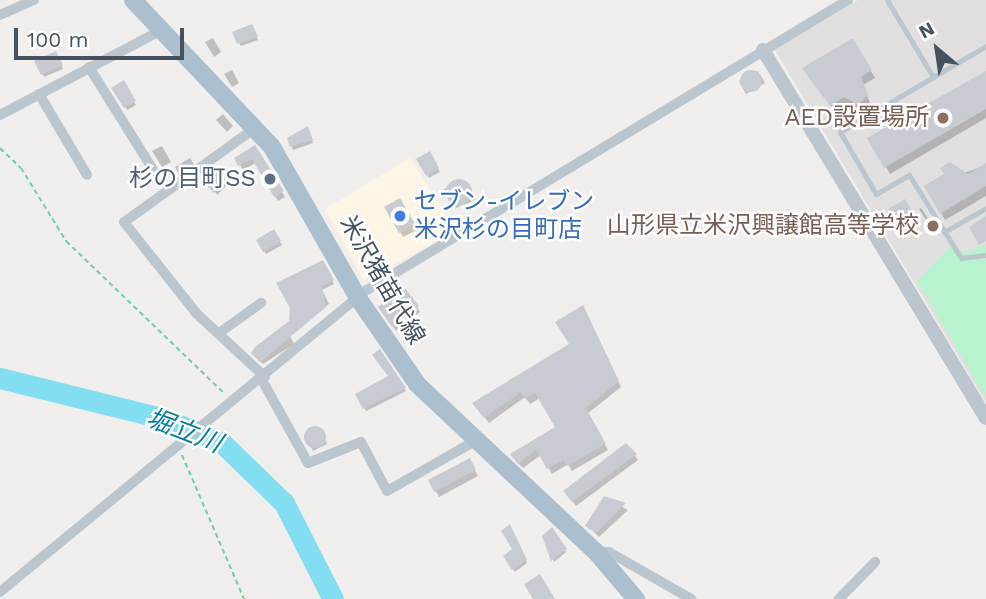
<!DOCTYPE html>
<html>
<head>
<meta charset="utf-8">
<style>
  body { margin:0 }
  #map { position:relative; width:986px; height:599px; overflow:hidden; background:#f1eeee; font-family:"Work Sans","Noto Sans JP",sans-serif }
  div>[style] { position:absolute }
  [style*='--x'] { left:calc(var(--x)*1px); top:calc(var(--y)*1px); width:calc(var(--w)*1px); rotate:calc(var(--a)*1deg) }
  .commercial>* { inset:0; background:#fdf6e6 }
  .education>* { inset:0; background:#e2dfe0 }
  .green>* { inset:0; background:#b9f2ce }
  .shadow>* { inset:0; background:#0003 }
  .river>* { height:21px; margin:-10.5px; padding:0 10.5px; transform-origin:10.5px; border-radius:10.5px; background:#83def2 }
  .building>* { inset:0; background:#c8cbd1 }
  .round { border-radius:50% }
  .path>* { height:2px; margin-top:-1px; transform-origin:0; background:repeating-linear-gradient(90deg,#6fd29f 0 5px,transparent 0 8.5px) }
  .service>* { height:5px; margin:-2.5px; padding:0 2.5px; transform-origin:2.5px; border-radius:2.5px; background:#bbc6ce }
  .minor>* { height:10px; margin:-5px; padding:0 5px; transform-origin:5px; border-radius:5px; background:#bbc6ce }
  .tertiary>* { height:14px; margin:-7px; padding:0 7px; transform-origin:7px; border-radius:7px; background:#bbc6ce }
  .primary>* { height:18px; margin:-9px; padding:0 9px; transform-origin:9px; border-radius:9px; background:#acbfcf }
  .dots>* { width:19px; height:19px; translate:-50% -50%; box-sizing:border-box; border:4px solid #fff; border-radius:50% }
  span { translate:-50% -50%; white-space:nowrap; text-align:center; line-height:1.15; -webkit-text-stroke:5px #fff; paint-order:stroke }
  .education-label { font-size:24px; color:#785e54 }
  .right { translate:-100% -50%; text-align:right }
  .service-label { font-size:24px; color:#4e5e75 }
  .shop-label { font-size:24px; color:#366cbe }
  .left { translate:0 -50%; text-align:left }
  .street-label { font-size:24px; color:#45525d }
  .water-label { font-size:26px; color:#057f9a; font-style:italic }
  .north { position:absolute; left:902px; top:14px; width:70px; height:70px; -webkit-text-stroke:5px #fff; paint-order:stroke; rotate:331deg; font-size:19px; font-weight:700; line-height:28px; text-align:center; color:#45525d }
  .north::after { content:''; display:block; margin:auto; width:24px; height:32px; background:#45525d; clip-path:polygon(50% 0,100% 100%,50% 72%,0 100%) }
  .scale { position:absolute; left:14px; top:28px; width:170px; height:32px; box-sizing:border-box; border:4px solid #45525d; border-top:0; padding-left:9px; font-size:21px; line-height:24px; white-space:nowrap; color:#45525d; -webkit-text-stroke:5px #fff; paint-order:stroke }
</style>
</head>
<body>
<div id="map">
  <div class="commercial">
    <div style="clip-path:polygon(410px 158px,456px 231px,364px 280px,325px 209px)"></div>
  </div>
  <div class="education">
    <div style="clip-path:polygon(858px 0,986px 0,986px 403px,775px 50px)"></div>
  </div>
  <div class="green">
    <div style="clip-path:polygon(986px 243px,986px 398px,917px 281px,951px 246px,967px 253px)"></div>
  </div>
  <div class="shadow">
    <div style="clip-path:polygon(251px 26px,258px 40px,241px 46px,234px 33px)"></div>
    <div style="clip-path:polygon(213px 38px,221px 52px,214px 57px,205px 42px)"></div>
    <div style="clip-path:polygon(853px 40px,875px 78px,863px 85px,870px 103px,863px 111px,849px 104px,836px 112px,808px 76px)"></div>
    <div style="clip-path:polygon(56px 53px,63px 69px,44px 77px,37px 62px)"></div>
    <div style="clip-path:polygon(232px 70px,239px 83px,232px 87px,224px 74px)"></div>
    <div style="clip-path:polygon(758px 71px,765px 83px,746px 94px,739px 81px)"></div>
    <div style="clip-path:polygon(986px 72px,986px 118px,890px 174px,869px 138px)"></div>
    <div style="clip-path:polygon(124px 83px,136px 105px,127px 110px,114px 88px)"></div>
    <div style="clip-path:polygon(223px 114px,233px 126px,227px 132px,216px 120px)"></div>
    <div style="clip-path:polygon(309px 132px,313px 143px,293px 150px,289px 139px)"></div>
    <div style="clip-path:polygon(162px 146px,171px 162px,162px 167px,152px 151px)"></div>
    <div style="clip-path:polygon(254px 148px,285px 197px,278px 201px,256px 163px,243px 170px,236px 158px)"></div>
    <div style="clip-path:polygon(429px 153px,440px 172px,429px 178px,419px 159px)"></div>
    <div style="clip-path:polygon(190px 158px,195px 166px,180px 176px,175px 167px)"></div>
    <div style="clip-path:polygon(986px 165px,986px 196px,945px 220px,926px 187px)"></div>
    <div style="clip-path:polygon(214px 170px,227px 185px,217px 195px,207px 176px)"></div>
    <div style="clip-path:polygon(464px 180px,476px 200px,456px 208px,444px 189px)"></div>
    <div style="clip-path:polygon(400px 200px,417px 230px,403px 237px,386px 208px)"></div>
    <div style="clip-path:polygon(904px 202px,913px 217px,899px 225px,890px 210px)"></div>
    <div style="clip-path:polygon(921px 208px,931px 223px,929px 224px,919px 209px)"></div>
    <div style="clip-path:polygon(274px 232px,282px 245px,266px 254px,258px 241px)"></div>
    <div style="clip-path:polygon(323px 262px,334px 284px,322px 290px,329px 304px,290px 336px,294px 344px,263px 364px,255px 356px,291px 322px,292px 308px)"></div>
    <div style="clip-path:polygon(417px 307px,420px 312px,396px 331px,383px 312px)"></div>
    <div style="clip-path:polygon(586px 313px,621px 387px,587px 414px,608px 450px,572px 471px,568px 464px,552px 474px,541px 455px,523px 468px,515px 460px,557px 427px,540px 398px,530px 404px,525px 397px,489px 423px,478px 409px,571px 345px)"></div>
    <div style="clip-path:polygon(379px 352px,406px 391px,366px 411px,358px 395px,390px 377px)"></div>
    <div style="clip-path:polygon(319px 427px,327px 444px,313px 451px,304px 435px)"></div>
    <div style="clip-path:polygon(626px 445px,638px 460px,576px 506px,568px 496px)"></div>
    <div style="clip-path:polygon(470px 461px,478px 476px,439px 497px,430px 481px)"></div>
    <div style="clip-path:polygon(605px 498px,628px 510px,599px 537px,587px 526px)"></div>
    <div style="clip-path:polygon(509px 527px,527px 563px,515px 572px,505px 557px,514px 550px)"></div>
    <div style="clip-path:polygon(552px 529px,566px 552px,554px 562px,544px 536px)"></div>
  </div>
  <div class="river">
    <div style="--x:0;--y:378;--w:167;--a:13.9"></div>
    <div style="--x:162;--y:418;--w:64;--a:22.1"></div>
    <div style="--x:221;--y:442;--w:88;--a:44.1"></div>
    <div style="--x:284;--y:503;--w:108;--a:63"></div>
  </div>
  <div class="building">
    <div style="clip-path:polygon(252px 24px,258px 37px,237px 44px,232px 32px)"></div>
    <div style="clip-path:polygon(853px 38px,872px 70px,861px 77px,868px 95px,858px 105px,844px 97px,830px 106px,802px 68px)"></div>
    <div style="clip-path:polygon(56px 51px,63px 65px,41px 75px,34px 61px)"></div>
    <div class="round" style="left:740px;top:70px;width:22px;height:22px"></div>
    <div style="clip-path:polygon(986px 71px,986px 109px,884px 168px,867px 138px)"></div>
    <div style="clip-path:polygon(124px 80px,136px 101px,124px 108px,111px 88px)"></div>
    <div style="clip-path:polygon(308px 126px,313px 140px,290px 147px,287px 138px)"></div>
    <div style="clip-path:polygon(255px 145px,284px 191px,274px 197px,252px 159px,238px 166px,234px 158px)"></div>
    <div style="clip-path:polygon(430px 151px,439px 168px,426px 176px,416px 159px)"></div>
    <div style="clip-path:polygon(950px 162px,968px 174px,986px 163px,986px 186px,940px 214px,924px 186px,944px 174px,940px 168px)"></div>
    <div style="clip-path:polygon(214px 167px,227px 181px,214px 193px,204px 183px)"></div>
    <div class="round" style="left:446px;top:179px;width:26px;height:26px"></div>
    <div style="clip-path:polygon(400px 198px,415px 224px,399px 233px,384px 207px)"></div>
    <div style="clip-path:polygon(905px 199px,913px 213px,896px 223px,888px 209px)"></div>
    <div style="clip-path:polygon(986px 216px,986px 241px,979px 245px,969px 227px)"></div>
    <div style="clip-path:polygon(274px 229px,281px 241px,263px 252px,256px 240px)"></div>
    <div style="clip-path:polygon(323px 260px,334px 280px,322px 286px,326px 307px,260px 362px,251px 353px,255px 347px,289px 321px,290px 308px,276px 283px)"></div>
    <div style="clip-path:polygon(404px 287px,419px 306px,392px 327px,378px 307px)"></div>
    <div style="clip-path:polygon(583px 305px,619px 381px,586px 408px,606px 444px,567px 466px,563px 460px,547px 469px,536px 450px,518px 464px,510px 454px,555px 427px,535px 393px,525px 399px,521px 392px,484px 418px,472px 403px,569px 344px,555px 322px)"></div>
    <div style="clip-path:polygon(380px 349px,406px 388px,363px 409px,355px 394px,388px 376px,372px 355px)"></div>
    <div class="round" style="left:304px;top:426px;width:22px;height:22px"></div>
    <div style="clip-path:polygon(626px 443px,637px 454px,572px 502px,563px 491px)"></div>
    <div style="clip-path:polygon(470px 458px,476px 470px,434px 492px,428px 480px)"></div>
    <div style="clip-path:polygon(604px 496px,626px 503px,596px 533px,585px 526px)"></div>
    <div style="clip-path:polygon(510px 524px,527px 560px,512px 570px,503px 556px,512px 549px,501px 531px)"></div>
    <div style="clip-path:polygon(552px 527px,567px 549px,551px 561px,542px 536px)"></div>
    <div style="clip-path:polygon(540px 574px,555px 599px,533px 599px,524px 584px)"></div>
  </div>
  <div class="path">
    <div style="--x:0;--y:148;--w:29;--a:44"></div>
    <div style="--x:21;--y:168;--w:86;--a:58.3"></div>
    <div style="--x:66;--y:241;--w:218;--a:43.9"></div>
    <div style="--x:182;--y:455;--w:157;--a:66.7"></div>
  </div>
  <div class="service">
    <div style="--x:887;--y:0;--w:90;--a:59.1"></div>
    <div style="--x:933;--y:77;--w:61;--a:-30.3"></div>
    <div style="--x:933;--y:77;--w:108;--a:149.4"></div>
    <div style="--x:840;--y:132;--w:72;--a:59.9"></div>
    <div style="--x:876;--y:194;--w:38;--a:-30"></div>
    <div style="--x:909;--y:175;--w:98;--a:57.9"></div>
    <div style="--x:961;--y:258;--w:25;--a:-7"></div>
    <div style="--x:944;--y:232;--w:48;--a:-29.7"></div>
  </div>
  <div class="minor">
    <div style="--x:0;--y:15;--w:37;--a:-24"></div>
    <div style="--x:89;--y:67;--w:121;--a:58.1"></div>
    <div style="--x:39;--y:94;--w:94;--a:59.3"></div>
    <div style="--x:0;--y:115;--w:183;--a:-27.7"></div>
    <div style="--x:255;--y:128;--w:161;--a:144.3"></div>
    <div style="--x:124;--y:222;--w:116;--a:51.6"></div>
    <div style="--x:196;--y:313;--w:94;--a:42.8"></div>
    <div style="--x:219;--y:333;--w:52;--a:-35.5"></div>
    <div style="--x:262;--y:380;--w:95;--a:61"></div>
    <div style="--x:308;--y:463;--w:57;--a:-21.6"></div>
    <div style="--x:361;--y:442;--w:55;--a:62"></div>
    <div style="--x:387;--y:491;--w:101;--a:-29.6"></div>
    <div style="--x:596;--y:552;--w:13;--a:0"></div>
    <div style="--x:609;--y:552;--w:95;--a:29.8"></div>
    <div style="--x:0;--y:592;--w:475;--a:-39.5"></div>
    <div style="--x:367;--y:290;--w:562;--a:-31.09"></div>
    <div style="--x:839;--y:599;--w:52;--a:-45.8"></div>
  </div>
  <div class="tertiary">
    <div style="--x:763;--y:50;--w:430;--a:58.8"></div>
  </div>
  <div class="primary">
    <div style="--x:133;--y:0;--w:202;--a:46.6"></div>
    <div style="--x:272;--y:147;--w:174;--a:60.3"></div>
    <div style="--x:358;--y:298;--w:104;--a:55.5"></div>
    <div style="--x:417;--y:384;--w:245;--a:43.2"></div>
    <div style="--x:596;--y:552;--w:62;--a:49.6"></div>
  </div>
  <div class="dots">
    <div style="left:943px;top:118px;background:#8d6e63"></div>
    <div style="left:270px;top:179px;background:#5c6f8a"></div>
    <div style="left:400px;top:216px;background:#3f7fe0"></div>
    <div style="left:933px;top:226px;background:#8d6e63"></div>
  </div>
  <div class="education-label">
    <span class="right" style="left:929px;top:118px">AED設置場所</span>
    <span class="right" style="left:919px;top:226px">山形県立米沢興譲館高等学校</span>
  </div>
  <div class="service-label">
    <span class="right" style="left:256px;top:179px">杉の目町SS</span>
  </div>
  <div class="shop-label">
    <span class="left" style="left:414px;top:216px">セブン-イレブン<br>米沢杉の目町店</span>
  </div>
  <div class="street-label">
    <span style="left:382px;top:280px;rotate:60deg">米沢猪苗代線</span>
  </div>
  <div class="water-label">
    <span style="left:184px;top:431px;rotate:21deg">堀立川</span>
  </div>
  <div class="north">N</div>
  <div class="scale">100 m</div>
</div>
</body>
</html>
